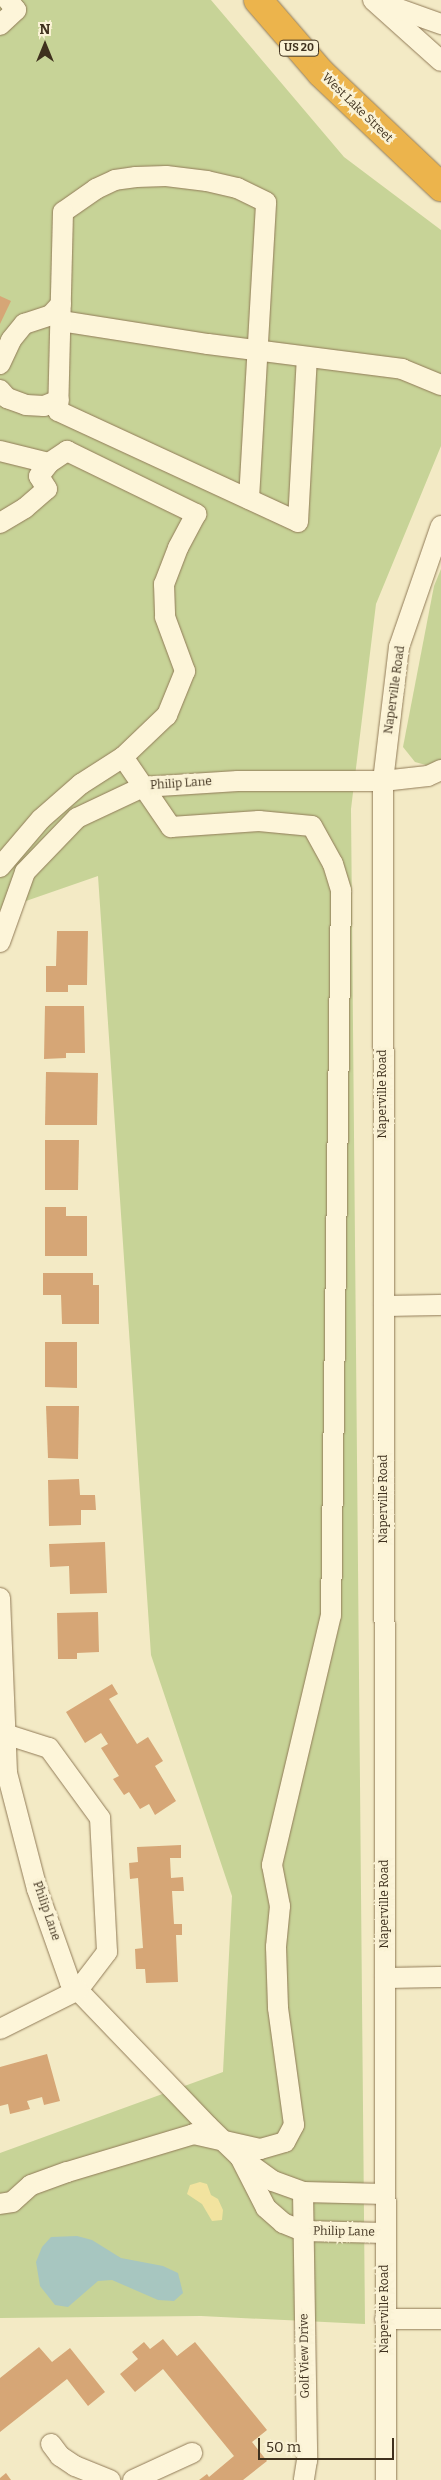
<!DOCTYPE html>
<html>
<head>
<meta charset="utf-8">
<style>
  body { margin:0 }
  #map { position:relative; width:441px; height:2480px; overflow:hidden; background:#f3eac5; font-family:Bitter,serif }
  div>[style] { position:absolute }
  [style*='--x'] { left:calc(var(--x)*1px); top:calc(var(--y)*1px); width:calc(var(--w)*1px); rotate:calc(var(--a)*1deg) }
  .green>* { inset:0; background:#c7d397 }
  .sand>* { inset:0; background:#f2e39f }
  .water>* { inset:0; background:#a7c6c0 }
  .building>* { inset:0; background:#d6a676 }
  .roads { filter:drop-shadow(0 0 1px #917b58) drop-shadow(0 0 1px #917b58) }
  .minor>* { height:20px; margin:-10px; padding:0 10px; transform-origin:10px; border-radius:10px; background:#fdf5d9 }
  .highway>* { height:28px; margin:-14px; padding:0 14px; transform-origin:14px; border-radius:14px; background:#ecb44c }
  span { translate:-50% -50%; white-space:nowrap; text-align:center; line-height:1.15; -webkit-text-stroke:5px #faf2d5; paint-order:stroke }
  .shield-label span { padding:1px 4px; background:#faf2d5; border:1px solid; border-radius:4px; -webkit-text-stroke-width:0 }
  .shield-label { font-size:11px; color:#3f311e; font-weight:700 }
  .street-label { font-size:12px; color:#3f311e }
  .north { position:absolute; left:20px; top:20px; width:50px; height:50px; -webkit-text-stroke:4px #faf2d5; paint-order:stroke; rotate:0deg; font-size:14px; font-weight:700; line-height:20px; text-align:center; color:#3f311e }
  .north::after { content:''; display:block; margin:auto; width:18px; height:22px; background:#3f311e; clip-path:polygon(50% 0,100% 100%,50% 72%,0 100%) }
  .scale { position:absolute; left:258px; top:2438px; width:136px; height:22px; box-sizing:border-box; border:2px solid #3f311e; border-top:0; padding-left:6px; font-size:15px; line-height:18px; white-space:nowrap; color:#3f311e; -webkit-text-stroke:4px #faf2d5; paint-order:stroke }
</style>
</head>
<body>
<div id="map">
  <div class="green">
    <div style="clip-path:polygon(0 0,211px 0,344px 157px,441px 230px,441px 446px,376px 604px,351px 809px,365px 2324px,201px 2316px,0 2318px,0 2153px,223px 2072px,232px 1896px,151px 1655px,98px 876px,0 910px)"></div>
    <div style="clip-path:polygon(441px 569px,441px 765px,433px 767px,415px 762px,403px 747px,434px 586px)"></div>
  </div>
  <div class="sand">
    <div style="clip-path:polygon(200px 2182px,207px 2184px,211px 2195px,218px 2199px,223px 2210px,222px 2220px,212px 2221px,202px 2204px,187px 2194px,190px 2185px)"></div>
  </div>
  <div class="water">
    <div style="clip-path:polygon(77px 2236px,92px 2240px,121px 2258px,163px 2266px,178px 2273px,183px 2293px,174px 2301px,158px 2300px,112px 2280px,98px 2281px,68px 2307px,55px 2305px,40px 2286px,36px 2262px,42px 2247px,51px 2237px)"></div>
  </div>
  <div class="building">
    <div style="clip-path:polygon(0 296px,11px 301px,0 324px)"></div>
    <div style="clip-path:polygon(57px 931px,88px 931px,87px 985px,68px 985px,68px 992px,46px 992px,46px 966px,56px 966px)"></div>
    <div style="clip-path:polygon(45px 1006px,84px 1006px,85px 1053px,66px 1053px,66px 1058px,44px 1059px)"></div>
    <div style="clip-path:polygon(46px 1072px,98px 1073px,97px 1125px,45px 1125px)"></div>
    <div style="clip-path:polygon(45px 1140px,79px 1140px,78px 1190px,45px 1190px)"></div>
    <div style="clip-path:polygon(45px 1207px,66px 1207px,66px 1216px,87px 1216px,87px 1256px,45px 1256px)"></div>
    <div style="clip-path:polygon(43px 1273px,93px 1273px,93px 1285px,99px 1285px,99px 1324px,62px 1324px,61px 1295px,43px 1295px)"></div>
    <div style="clip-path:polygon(45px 1342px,77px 1342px,77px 1388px,45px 1387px)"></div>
    <div style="clip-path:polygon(46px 1406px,79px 1406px,78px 1459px,48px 1458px)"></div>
    <div style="clip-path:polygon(79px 1479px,80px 1495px,95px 1495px,96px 1510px,81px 1510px,81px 1525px,49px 1526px,48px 1480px)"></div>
    <div style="clip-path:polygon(105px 1542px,107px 1593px,70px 1594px,69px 1566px,50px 1567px,49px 1544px)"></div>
    <div style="clip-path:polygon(98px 1612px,99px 1652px,77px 1653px,77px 1659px,58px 1659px,57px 1613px)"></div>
    <div style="clip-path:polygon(112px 1684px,118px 1694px,109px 1699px,137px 1744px,148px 1737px,163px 1761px,155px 1766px,176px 1801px,155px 1815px,149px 1804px,140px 1809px,129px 1792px,124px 1795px,113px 1779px,119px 1776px,101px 1748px,108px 1744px,101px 1733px,85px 1743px,66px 1712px)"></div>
    <div style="clip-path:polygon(181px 1845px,181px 1858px,170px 1858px,171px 1878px,183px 1877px,184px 1891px,172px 1891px,174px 1924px,182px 1924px,182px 1935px,176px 1935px,178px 1982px,146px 1983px,145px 1969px,136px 1969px,135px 1949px,143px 1948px,138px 1878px,130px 1879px,129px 1863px,138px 1862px,137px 1847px)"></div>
    <div style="clip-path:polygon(47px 2054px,60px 2101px,44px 2105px,42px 2097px,27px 2101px,30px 2109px,10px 2114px,8px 2104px,0 2106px,0 2067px)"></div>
    <div style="clip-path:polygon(163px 2339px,177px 2356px,195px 2342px,267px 2430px,252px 2442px,267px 2461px,243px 2480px,199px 2480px,207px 2474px,209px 2477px,234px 2456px,163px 2369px,135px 2392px,120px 2374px,138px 2359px,132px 2352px,144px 2342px,150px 2349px)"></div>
    <div style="clip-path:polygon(39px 2347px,52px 2362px,70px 2348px,105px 2392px,88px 2406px,67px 2379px,0 2432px,0 2378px)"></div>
    <div style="clip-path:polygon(6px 2473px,11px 2480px,0 2480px,0 2478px)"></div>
  </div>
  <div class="roads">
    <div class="minor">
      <div style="--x:373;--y:0;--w:91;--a:41.9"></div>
      <div style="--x:382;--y:3;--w:63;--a:19.6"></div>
      <div style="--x:0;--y:25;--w:22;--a:-43"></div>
      <div style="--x:16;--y:10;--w:13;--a:-129"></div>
      <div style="--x:61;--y:321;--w:149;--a:8.9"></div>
      <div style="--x:208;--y:344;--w:196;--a:7.3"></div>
      <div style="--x:402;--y:369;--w:42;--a:22.3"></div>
      <div style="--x:0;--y:364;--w:26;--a:-65"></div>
      <div style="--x:11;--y:340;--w:21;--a:-51"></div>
      <div style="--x:24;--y:324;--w:28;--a:-18"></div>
      <div style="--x:51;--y:315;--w:15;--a:-48"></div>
      <div style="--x:0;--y:390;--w:11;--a:49"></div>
      <div style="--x:7;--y:398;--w:20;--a:20"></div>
      <div style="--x:26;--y:405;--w:18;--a:3"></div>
      <div style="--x:44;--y:406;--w:16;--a:-22"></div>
      <div style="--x:0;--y:451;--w:50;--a:13.8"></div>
      <div style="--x:49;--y:463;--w:22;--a:-34"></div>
      <div style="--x:67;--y:451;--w:144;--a:26"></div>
      <div style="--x:196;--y:514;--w:38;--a:118"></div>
      <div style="--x:178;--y:548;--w:39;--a:111"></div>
      <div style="--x:164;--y:584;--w:33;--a:88"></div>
      <div style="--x:165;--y:617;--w:58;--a:69.7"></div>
      <div style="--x:185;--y:671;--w:48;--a:112.2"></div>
      <div style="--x:167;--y:715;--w:61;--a:136.3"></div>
      <div style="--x:123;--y:757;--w:85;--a:55.6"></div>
      <div style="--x:171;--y:827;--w:88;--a:-3.9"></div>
      <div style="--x:259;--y:821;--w:53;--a:5.4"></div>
      <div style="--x:312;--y:826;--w:43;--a:61.1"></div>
      <div style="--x:333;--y:864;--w:28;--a:73"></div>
      <div style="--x:341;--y:891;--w:724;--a:90.79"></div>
      <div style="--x:331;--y:1615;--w:257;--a:103.3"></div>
      <div style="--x:272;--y:1865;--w:42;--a:79"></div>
      <div style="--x:280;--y:1906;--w:41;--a:95.6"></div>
      <div style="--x:276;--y:1947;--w:61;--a:88.1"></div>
      <div style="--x:278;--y:2008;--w:118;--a:82.2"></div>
      <div style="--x:294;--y:2125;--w:19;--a:118"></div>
      <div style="--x:285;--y:2142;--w:26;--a:164"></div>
      <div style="--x:260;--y:2149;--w:68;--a:-167.2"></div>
      <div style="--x:194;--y:2134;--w:133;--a:163.3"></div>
      <div style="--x:67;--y:2172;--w:38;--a:160"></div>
      <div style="--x:31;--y:2185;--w:25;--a:138"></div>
      <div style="--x:12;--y:2202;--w:12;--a:171"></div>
      <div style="--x:249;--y:499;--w:297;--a:-86.7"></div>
      <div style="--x:266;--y:202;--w:32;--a:-154"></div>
      <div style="--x:237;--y:188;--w:31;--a:-167"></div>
      <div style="--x:207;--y:181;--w:41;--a:-173"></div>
      <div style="--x:166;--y:176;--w:30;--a:178"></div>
      <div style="--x:136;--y:177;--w:21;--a:172"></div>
      <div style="--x:115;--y:180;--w:21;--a:155"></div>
      <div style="--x:96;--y:189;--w:40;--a:145.1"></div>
      <div style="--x:63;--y:212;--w:199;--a:91.4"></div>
      <div style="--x:58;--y:411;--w:264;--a:24.8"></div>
      <div style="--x:298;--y:522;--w:165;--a:-86.9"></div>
      <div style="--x:0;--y:523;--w:29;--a:-31"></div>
      <div style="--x:25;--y:508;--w:29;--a:-41"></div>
      <div style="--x:47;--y:489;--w:15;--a:-122"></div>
      <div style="--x:39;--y:476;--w:16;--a:-52"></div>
      <div style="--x:0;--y:867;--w:63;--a:-49.5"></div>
      <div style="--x:41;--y:819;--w:53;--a:-41.2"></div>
      <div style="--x:81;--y:784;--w:50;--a:-32.7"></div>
      <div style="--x:0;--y:942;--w:74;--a:-70.3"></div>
      <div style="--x:25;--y:872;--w:75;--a:-46.1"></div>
      <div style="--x:77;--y:818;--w:73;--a:-25.2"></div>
      <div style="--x:143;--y:787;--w:95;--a:-3.6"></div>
      <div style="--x:238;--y:781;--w:145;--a:0"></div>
      <div style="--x:383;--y:781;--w:45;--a:-6.3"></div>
      <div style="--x:428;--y:776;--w:14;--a:-25"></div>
      <div style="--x:384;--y:1306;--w:57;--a:-1"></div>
      <div style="--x:0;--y:1598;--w:175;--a:87.7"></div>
      <div style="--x:7;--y:1773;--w:120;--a:75.5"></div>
      <div style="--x:37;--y:1889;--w:99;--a:70.5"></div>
      <div style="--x:70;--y:1982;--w:199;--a:46.2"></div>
      <div style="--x:208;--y:2126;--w:45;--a:44.1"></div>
      <div style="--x:240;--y:2157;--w:41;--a:36"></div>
      <div style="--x:273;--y:2181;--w:32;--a:20"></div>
      <div style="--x:303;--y:2192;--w:82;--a:1.4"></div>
      <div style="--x:0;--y:1737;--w:6;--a:-31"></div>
      <div style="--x:5;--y:1734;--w:46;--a:17.7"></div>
      <div style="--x:49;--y:1748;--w:87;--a:53.9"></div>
      <div style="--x:100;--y:1818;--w:134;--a:87"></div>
      <div style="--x:107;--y:1952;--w:48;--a:127.3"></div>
      <div style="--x:78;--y:1990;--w:87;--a:153.4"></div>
      <div style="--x:385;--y:1978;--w:56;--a:-1"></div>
      <div style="--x:240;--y:2157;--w:57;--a:63"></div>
      <div style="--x:266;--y:2208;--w:23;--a:41"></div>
      <div style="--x:283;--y:2223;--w:22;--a:22"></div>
      <div style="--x:303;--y:2231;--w:82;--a:1.4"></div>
      <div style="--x:303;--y:2192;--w:268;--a:89.1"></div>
      <div style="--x:307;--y:2460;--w:20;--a:99"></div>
      <div style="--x:385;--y:2319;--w:56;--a:0"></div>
      <div style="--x:51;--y:2444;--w:15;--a:53"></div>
      <div style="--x:60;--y:2456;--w:18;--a:34"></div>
      <div style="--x:75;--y:2466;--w:38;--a:22"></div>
      <div style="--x:133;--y:2480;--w:65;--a:-24.6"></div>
      <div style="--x:386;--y:2480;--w:1699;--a:-90.1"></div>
      <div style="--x:383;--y:781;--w:135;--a:-83.2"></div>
      <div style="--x:399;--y:647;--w:128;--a:-70.9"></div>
    </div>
    <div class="highway">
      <div style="--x:258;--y:0;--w:96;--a:49.2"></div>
      <div style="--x:321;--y:73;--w:166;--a:43.5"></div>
    </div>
  </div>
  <div class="shield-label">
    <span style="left:299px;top:48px">US 20</span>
  </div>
  <div class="street-label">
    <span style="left:357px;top:108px;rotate:44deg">West Lake Street</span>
    <span style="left:395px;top:690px;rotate:-82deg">Naperville Road</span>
    <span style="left:181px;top:784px;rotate:-4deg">Philip Lane</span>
    <span style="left:383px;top:1094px;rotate:-90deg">Naperville Road</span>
    <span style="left:384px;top:1499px;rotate:-90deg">Naperville Road</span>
    <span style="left:385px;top:1904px;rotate:-90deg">Naperville Road</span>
    <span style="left:46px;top:1911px;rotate:71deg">Philip Lane</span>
    <span style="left:344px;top:2232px;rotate:1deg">Philip Lane</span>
    <span style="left:385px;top:2309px;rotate:-90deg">Naperville Road</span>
    <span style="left:305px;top:2356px;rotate:-91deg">Golf View Drive</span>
  </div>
  <div class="north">N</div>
  <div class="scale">50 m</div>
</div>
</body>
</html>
